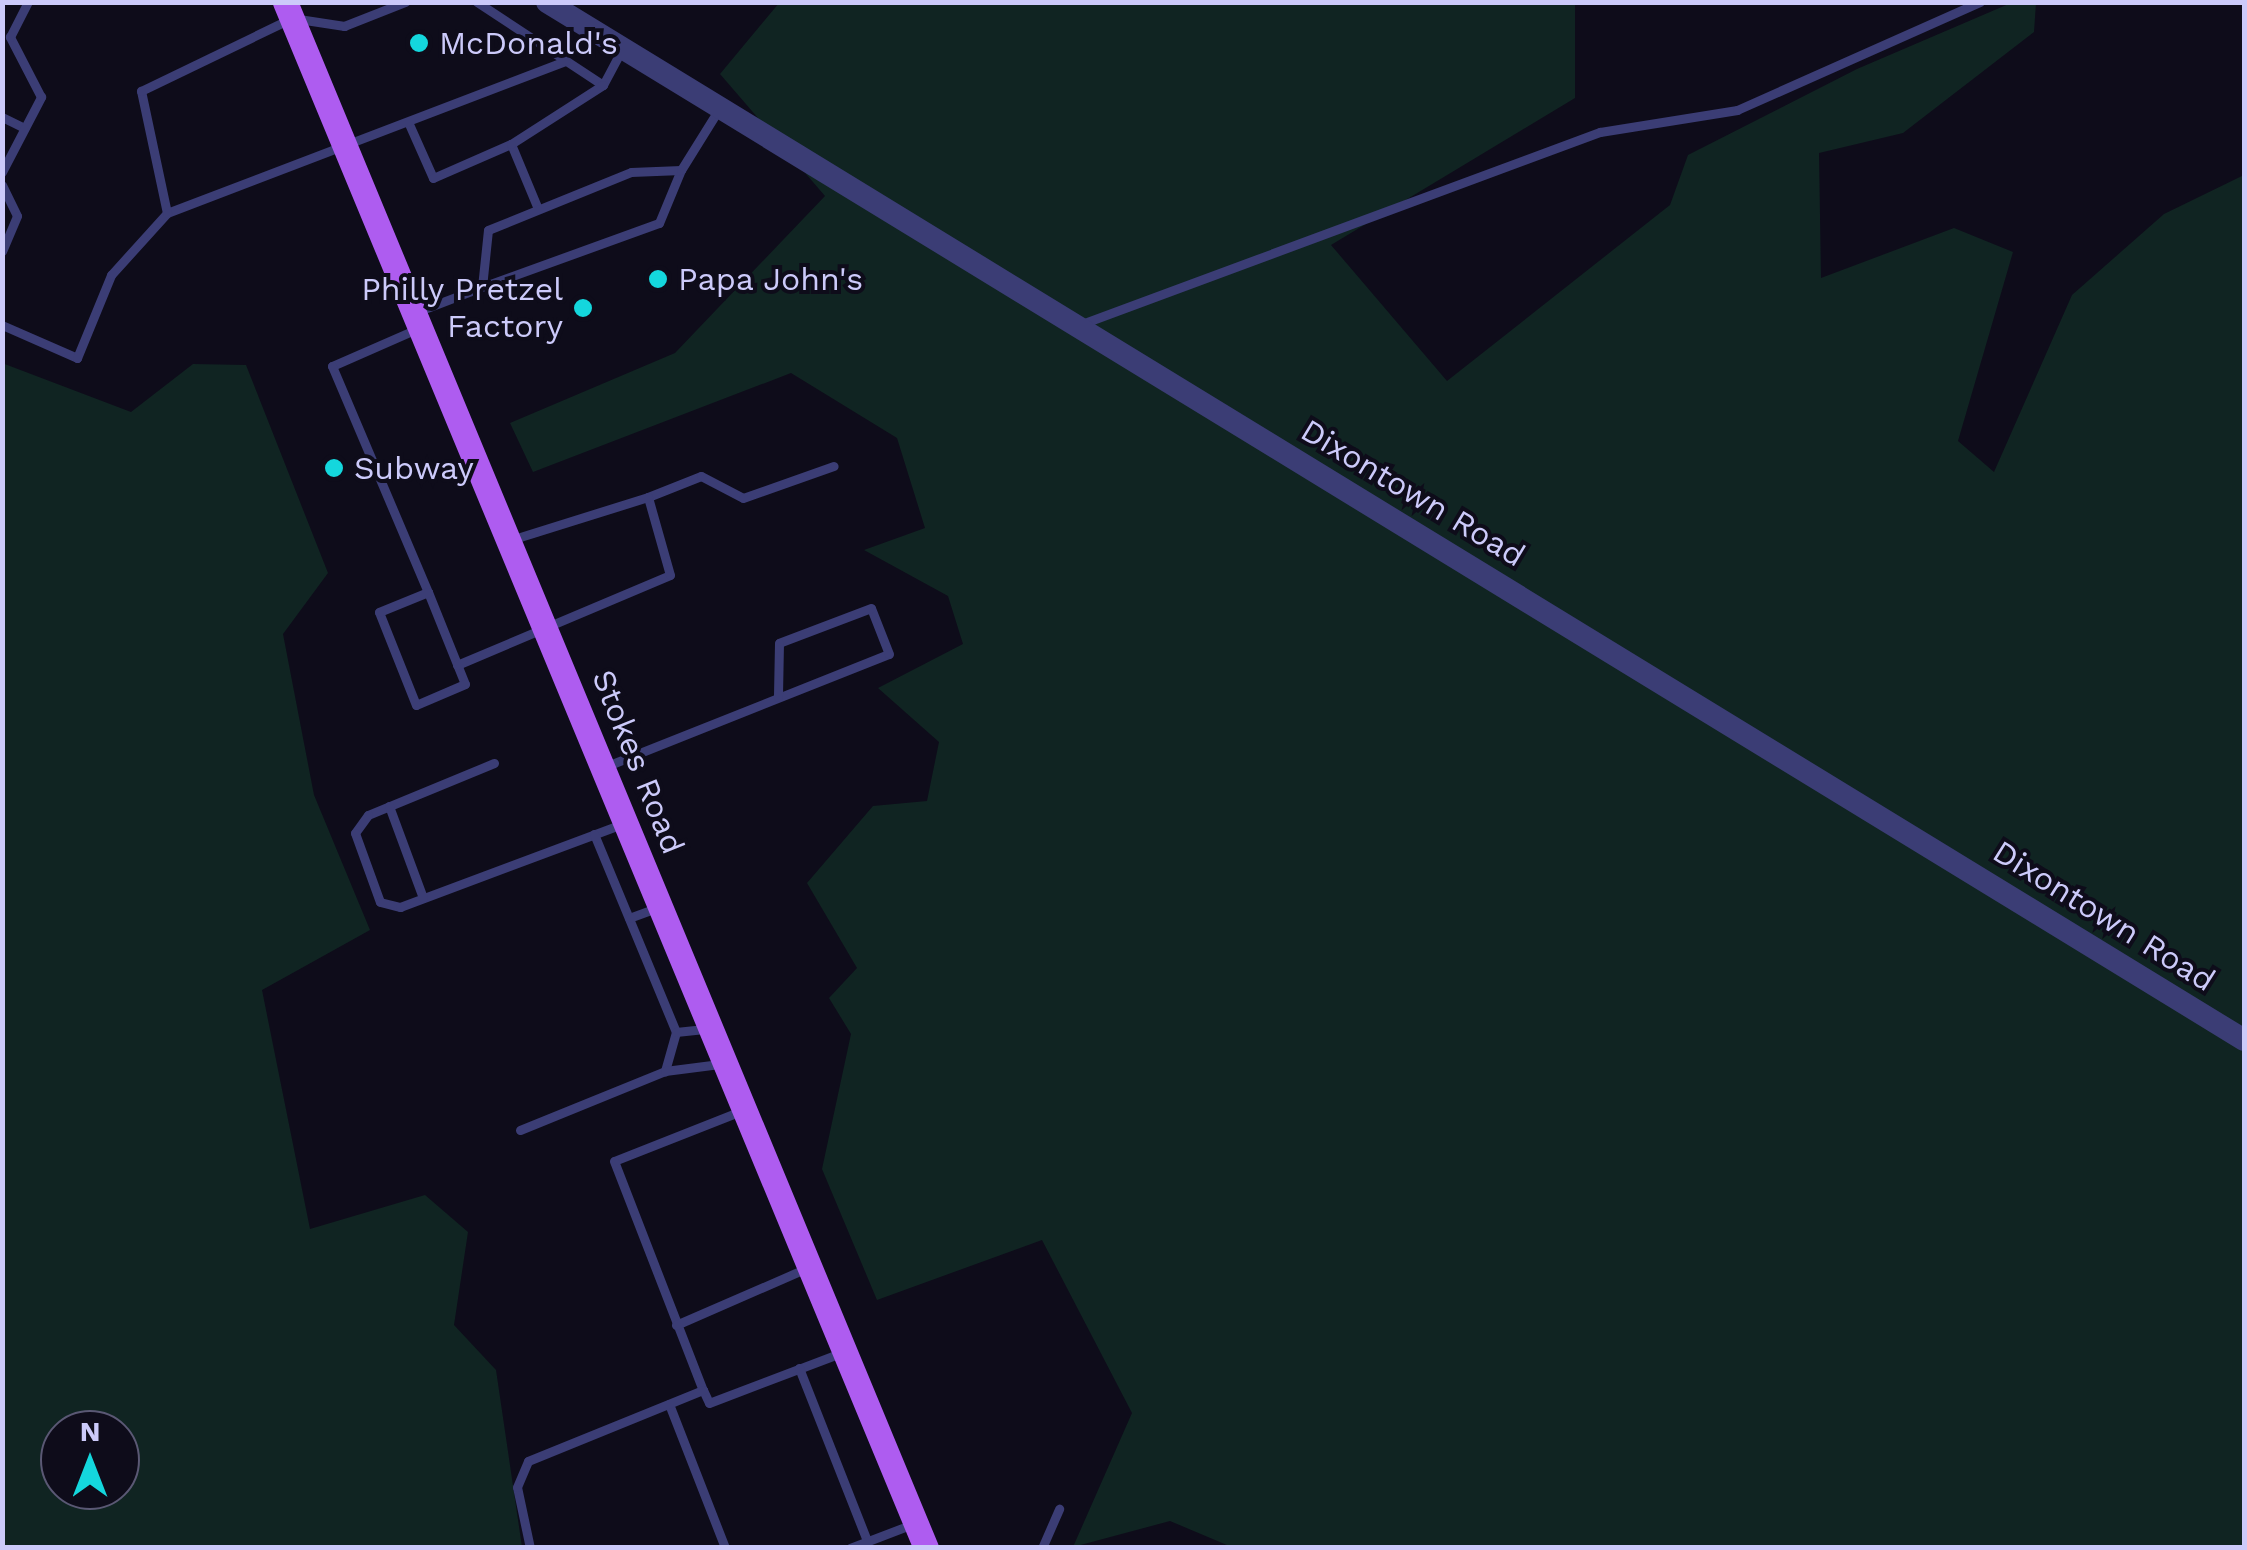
<!DOCTYPE html>
<html>
<head>
<meta charset="utf-8">
<style>
  body { margin:0 }
  #map { position:relative; width:2247px; height:1550px; overflow:hidden; background:#0e0c1a; font-family:"Work Sans",sans-serif }
  div>[style] { position:absolute }
  [style*='--x'] { left:calc(var(--x)*1px); top:calc(var(--y)*1px); width:calc(var(--w)*1px); rotate:calc(var(--a)*1deg) }
  .green>* { inset:0; background:#102422 }
  .service>* { height:9px; margin:-4.5px; padding:0 4.5px; transform-origin:4.5px; border-radius:4.5px; background:#3b3d75 }
  .tertiary>* { height:22px; margin:-11px; padding:0 11px; transform-origin:11px; border-radius:11px; background:#3b3d75 }
  .primary>* { height:25px; margin:-12.5px; padding:0 12.5px; transform-origin:12.5px; border-radius:12.5px; background:#ae5cf0 }
  .dots>* { width:28px; height:28px; translate:-50% -50%; box-sizing:border-box; border:5px solid #0e0c1a; border-radius:50% }
  span { translate:-50% -50%; white-space:nowrap; text-align:center; line-height:1.15; -webkit-text-stroke:8px #0e0c1a; paint-order:stroke }
  .poi-label { font-size:32px; color:#cccafa }
  .left { translate:0 -50%; text-align:left }
  .right { translate:-100% -50%; text-align:right }
  .street-label { font-size:32px; color:#cccafa }
  .frame { position:absolute; inset:0; border:5px solid #cccafa; pointer-events:none }
  .north { position:absolute; left:40px; top:1410px; width:100px; height:100px; box-sizing:border-box; background:#0e0c1a; border:2px solid #5a5874; border-radius:50%; rotate:0deg; font-size:28px; font-weight:700; line-height:40px; text-align:center; color:#cccafa }
  .north::after { content:''; display:block; margin:auto; width:35px; height:45px; background:#14d7dd; clip-path:polygon(50% 0,100% 100%,50% 72%,0 100%) }
</style>
</head>
<body>
<div id="map">
  <div class="green">
    <div style="clip-path:polygon(779px 3px,1575px 3px,1575px 98px,1331px 245px,1447px 381px,1670px 205px,1688px 155px,1857px 69px,2011px 3px,2036px 3px,2034px 32px,1903px 133px,1819px 153px,1821px 278px,1954px 228px,2013px 252px,1958px 441px,1994px 472px,2072px 295px,2164px 214px,2244px 175px,2244px 1547px,1234px 1548px,1170px 1521px,1073px 1547px,1132px 1413px,1042px 1240px,877px 1300px,822px 1169px,851px 1034px,829px 998px,857px 968px,807px 883px,873px 806px,927px 801px,939px 742px,878px 688px,963px 644px,948px 596px,864px 550px,925px 528px,897px 438px,791px 373px,533px 472px,510px 423px,675px 353px,825px 196px,720px 74px)"></div>
    <div style="clip-path:polygon(evenodd,2px 363px,131px 412px,193px 364px,246px 365px,328px 573px,283px 634px,314px 795px,370px 930px,262px 990px,310px 1229px,425px 1195px,468px 1232px,454px 1325px,496px 1370px,522px 1547px,3px 1547px,2px 363px,60px 1430px,120px 1430px,120px 1490px,60px 1490px,60px 1430px)"></div>
  </div>
  <div class="service">
    <div style="--x:477;--y:2;--w:151;--a:33.4"></div>
    <div style="--x:603;--y:85;--w:40;--a:-62"></div>
    <div style="--x:2;--y:117;--w:25;--a:26"></div>
    <div style="--x:409;--y:124;--w:59;--a:66"></div>
    <div style="--x:433;--y:178;--w:85;--a:-23.6"></div>
    <div style="--x:511;--y:144;--w:70;--a:67.4"></div>
    <div style="--x:511;--y:144;--w:109;--a:-32.7"></div>
    <div style="--x:2;--y:172;--w:85;--a:-62.5"></div>
    <div style="--x:41;--y:97;--w:68;--a:-117.3"></div>
    <div style="--x:10;--y:37;--w:39;--a:-63"></div>
    <div style="--x:2;--y:185;--w:34;--a:64"></div>
    <div style="--x:17;--y:216;--w:38;--a:113"></div>
    <div style="--x:167;--y:213;--w:427;--a:-20.9"></div>
    <div style="--x:482;--y:287;--w:188;--a:-19.9"></div>
    <div style="--x:659;--y:223;--w:57;--a:-67.5"></div>
    <div style="--x:419;--y:311;--w:67;--a:-20.9"></div>
    <div style="--x:482;--y:287;--w:57;--a:-84"></div>
    <div style="--x:488;--y:230;--w:154;--a:-22.1"></div>
    <div style="--x:631;--y:172;--w:50;--a:-2.3"></div>
    <div style="--x:681;--y:170;--w:72;--a:-58.1"></div>
    <div style="--x:2;--y:325;--w:82;--a:23.7"></div>
    <div style="--x:77;--y:358;--w:90;--a:-67.7"></div>
    <div style="--x:111;--y:275;--w:84;--a:-47.9"></div>
    <div style="--x:167;--y:213;--w:125;--a:-102"></div>
    <div style="--x:141;--y:91;--w:168;--a:-25.8"></div>
    <div style="--x:292;--y:18;--w:53;--a:8.7"></div>
    <div style="--x:344;--y:26;--w:66;--a:-21.5"></div>
    <div style="--x:1079;--y:325;--w:556;--a:-20.33"></div>
    <div style="--x:1600;--y:132;--w:139;--a:-9.1"></div>
    <div style="--x:1737;--y:110;--w:266;--a:-24"></div>
    <div style="--x:419;--y:328;--w:95;--a:156.4"></div>
    <div style="--x:332;--y:366;--w:246;--a:67"></div>
    <div style="--x:428;--y:592;--w:99;--a:68.1"></div>
    <div style="--x:465;--y:684;--w:53;--a:156.8"></div>
    <div style="--x:416;--y:705;--w:100;--a:-111.7"></div>
    <div style="--x:379;--y:612;--w:53;--a:-22.2"></div>
    <div style="--x:648;--y:497;--w:57;--a:-21.6"></div>
    <div style="--x:701;--y:476;--w:47;--a:27.6"></div>
    <div style="--x:743;--y:498;--w:96;--a:-19.4"></div>
    <div style="--x:457;--y:665;--w:231;--a:-22.9"></div>
    <div style="--x:670;--y:575;--w:81;--a:-105.8"></div>
    <div style="--x:648;--y:497;--w:144;--a:162.6"></div>
    <div style="--x:494;--y:763;--w:136;--a:157.6"></div>
    <div style="--x:368;--y:815;--w:22;--a:126"></div>
    <div style="--x:355;--y:833;--w:73;--a:70.1"></div>
    <div style="--x:380;--y:902;--w:21;--a:14"></div>
    <div style="--x:400;--y:907;--w:240;--a:-20.5"></div>
    <div style="--x:607;--y:766;--w:303;--a:-21.7"></div>
    <div style="--x:889;--y:654;--w:49;--a:-111.4"></div>
    <div style="--x:871;--y:608;--w:98;--a:159.2"></div>
    <div style="--x:779;--y:643;--w:54;--a:91.1"></div>
    <div style="--x:389;--y:806;--w:98;--a:69.7"></div>
    <div style="--x:594;--y:834;--w:214;--a:67.5"></div>
    <div style="--x:676;--y:1032;--w:41;--a:105.8"></div>
    <div style="--x:629;--y:918;--w:32;--a:-20"></div>
    <div style="--x:676;--y:1032;--w:31;--a:-6"></div>
    <div style="--x:741;--y:1111;--w:136;--a:158.5"></div>
    <div style="--x:614;--y:1161;--w:246;--a:68.8"></div>
    <div style="--x:703;--y:1390;--w:14;--a:65"></div>
    <div style="--x:709;--y:1403;--w:143;--a:-20.8"></div>
    <div style="--x:520;--y:1130;--w:157;--a:-22.1"></div>
    <div style="--x:665;--y:1071;--w:55;--a:-7.3"></div>
    <div style="--x:676;--y:1325;--w:143;--a:-23.5"></div>
    <div style="--x:799;--y:1368;--w:186;--a:68.5"></div>
    <div style="--x:669;--y:1404;--w:155;--a:68.7"></div>
    <div style="--x:530;--y:1548;--w:62;--a:-102"></div>
    <div style="--x:517;--y:1487;--w:28;--a:-67"></div>
    <div style="--x:528;--y:1461;--w:189;--a:-22.1"></div>
    <div style="--x:850;--y:1548;--w:67;--a:-20.9"></div>
    <div style="--x:1042;--y:1548;--w:43;--a:-66.4"></div>
  </div>
  <div class="tertiary">
    <div style="--x:547;--y:2;--w:1989;--a:31.45"></div>
  </div>
  <div class="primary">
    <div style="--x:285;--y:2;--w:1674;--a:67.48"></div>
  </div>
  <div class="dots">
    <div style="left:419px;top:43px;background:#14d7dd"></div>
    <div style="left:658px;top:279px;background:#14d7dd"></div>
    <div style="left:583px;top:308px;background:#14d7dd"></div>
    <div style="left:334px;top:468px;background:#14d7dd"></div>
  </div>
  <div class="poi-label">
    <span class="left" style="left:439px;top:43px">McDonald's</span>
    <span class="left" style="left:678px;top:279px">Papa John's</span>
    <span class="right" style="left:563px;top:308px">Philly Pretzel<br>Factory</span>
    <span class="left" style="left:354px;top:468px">Subway</span>
  </div>
  <div class="street-label">
    <span style="left:1413px;top:493px;rotate:31deg">Dixontown Road</span>
    <span style="left:638px;top:762px;rotate:68deg">Stokes Road</span>
    <span style="left:2104px;top:916px;rotate:32deg">Dixontown Road</span>
  </div>
  <div class="frame"></div>
  <div class="north">N</div>
</div>
</body>
</html>
